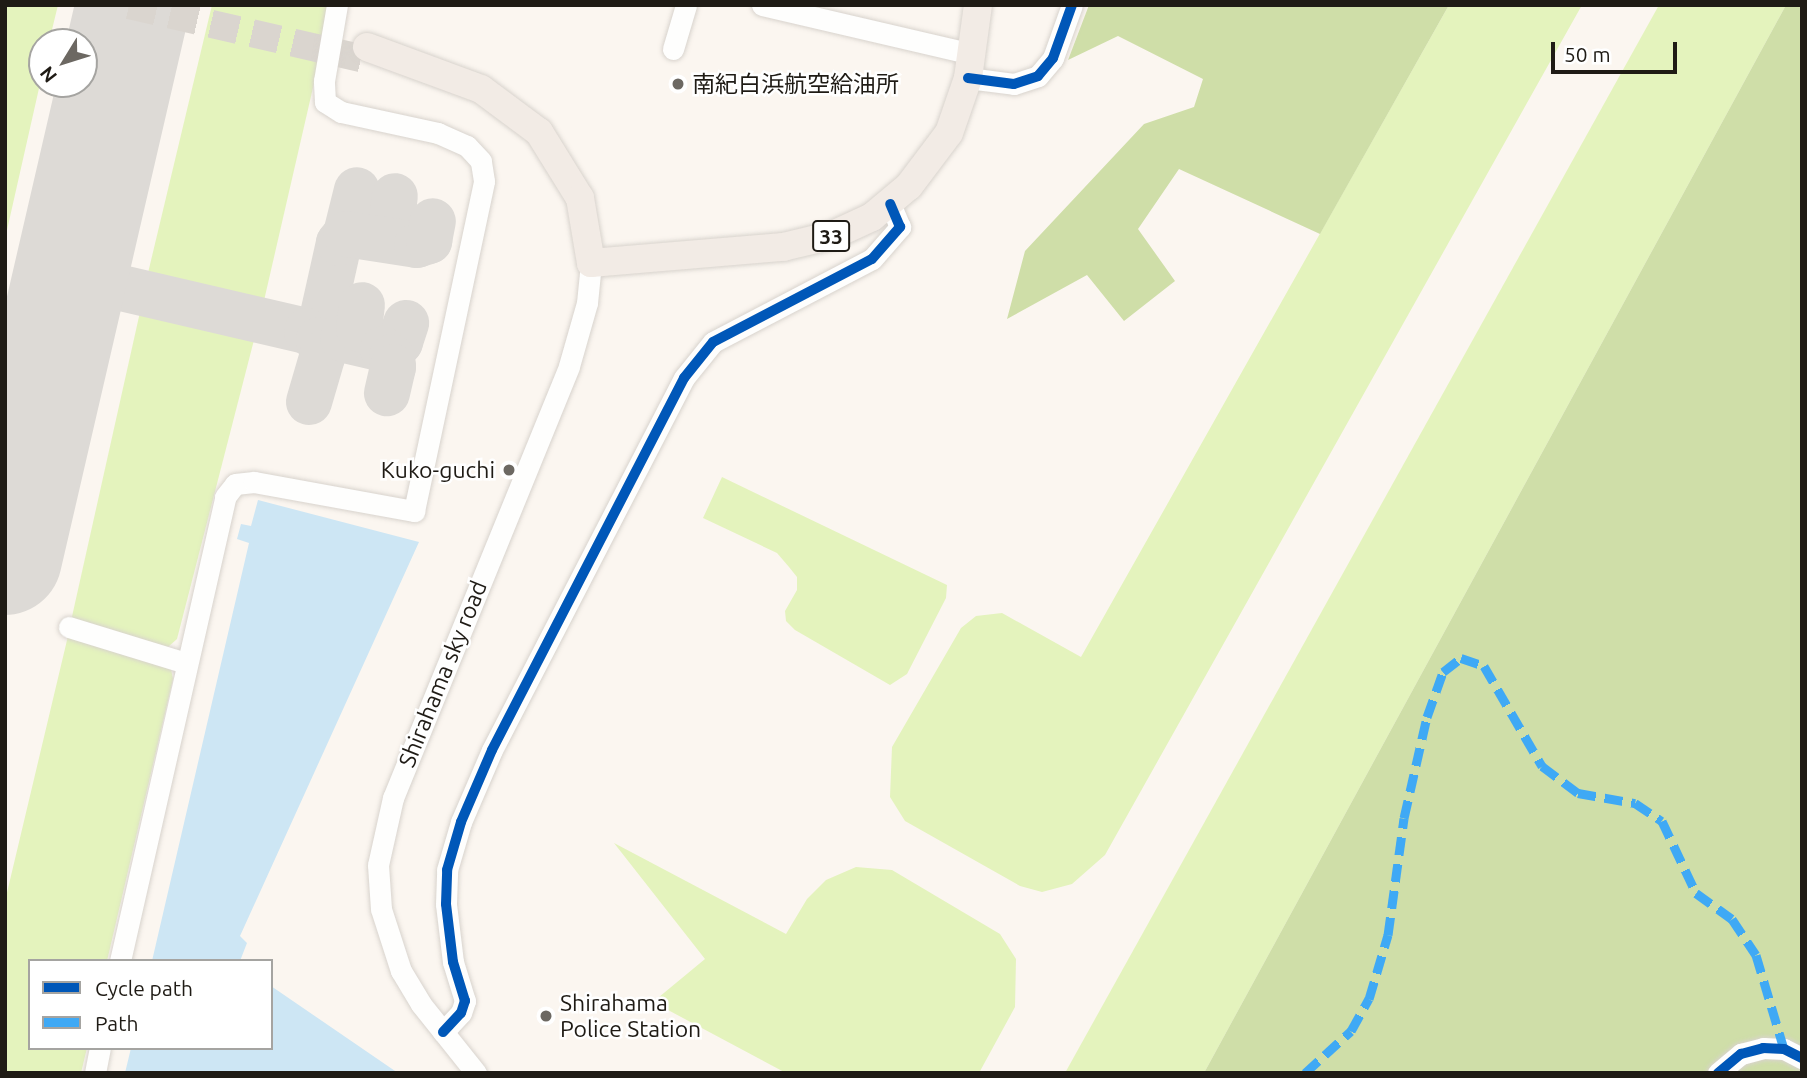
<!DOCTYPE html>
<html>
<head>
<meta charset="utf-8">
<style>
  body { margin:0 }
  #map { position:relative; width:1807px; height:1078px; overflow:hidden; background:#fbf6f0; font-family:Ubuntu,"Noto Sans JP",sans-serif }
  div>[style] { position:absolute }
  [style*='--x'] { left:calc(var(--x)*1px); top:calc(var(--y)*1px); width:calc(var(--w)*1px); rotate:calc(var(--a)*1deg) }
  .green>* { inset:0; background:#e4f3bd }
  .forest>* { inset:0; background:#cfdea8 }
  .water>* { inset:0; background:#cde6f4 }
  .taxiway>* { height:46px; margin:-23px; padding:0 23px; transform-origin:23px; border-radius:23px; background:#dddad6 }
  .runway>* { height:114px; margin:-57px; padding:0 57px; transform-origin:57px; border-radius:57px; background:#dddad6 }
  .major-tunnel>* { height:28px; margin-top:-14px; transform-origin:0; background:repeating-linear-gradient(90deg,#dad5cf 0 28px,transparent 0 42px) }
  .roads { filter:drop-shadow(0 0 2px #d8d3cd) drop-shadow(0 0 2px #d8d3cd) }
  .minor>* { height:21px; margin:-10.5px; padding:0 10.5px; transform-origin:10.5px; border-radius:10.5px; background:#fefefd }
  .major>* { height:28px; margin:-14px; padding:0 14px; transform-origin:14px; border-radius:14px; background:#f2ebe5 }
  .quiet>* { height:9px; margin-top:-4.5px; transform-origin:0; background:repeating-linear-gradient(90deg,#3fa9f5 0 18px,transparent 0 27px) }
  .cycleway>* { height:10px; margin:-5px; padding:0 5px; transform-origin:5px; border-radius:5px; background:#0057b8 }
  .dots>* { width:19px; height:19px; translate:-50% -50%; box-sizing:border-box; border:4px solid #fff; border-radius:50% }
  span { translate:-50% -50%; white-space:nowrap; text-align:center; line-height:1.15; -webkit-text-stroke:5px #fff; paint-order:stroke }
  .shield-label span { padding:2px 5px; background:#fff; border:2px solid; border-radius:5px; -webkit-text-stroke-width:0 }
  .shield-label { font-size:21px; color:#1f1b15; font-weight:700 }
  .poi-label { font-size:23px; color:#1f1b15 }
  .left { translate:0 -50%; text-align:left }
  .right { translate:-100% -50%; text-align:right }
  .street-label { font-size:23px; color:#1f1b15 }
  .frame { position:absolute; inset:0; border:7px solid #1f1b15; pointer-events:none }
  .legend { position:absolute; left:28px; top:959px; width:245px; height:91px; box-sizing:border-box; background:#fff; border:2px solid #a5a4a1; margin:0; padding:9px 12px; list-style:none; font-size:21px; color:#1f1b15 }
  .legend li { display:flex; align-items:center; gap:14px; height:35px }
  .legend b { width:35px; border:2px solid #a5a4a1 }
  .north { position:absolute; left:28px; top:28px; width:70px; height:70px; box-sizing:border-box; background:#fff; border:2px solid #a5a4a1; border-radius:50%; rotate:232deg; font-size:19px; font-weight:700; line-height:28px; text-align:center; color:#1f1b15 }
  .north::after { content:''; display:block; margin:auto; width:24px; height:32px; background:#6c6862; clip-path:polygon(50% 0,100% 100%,50% 72%,0 100%) }
  .scale { position:absolute; left:1551px; top:42px; width:126px; height:32px; box-sizing:border-box; border:4px solid #1f1b15; border-top:0; padding-left:9px; font-size:21px; line-height:24px; white-space:nowrap; color:#1f1b15; -webkit-text-stroke:5px #fff; paint-order:stroke }
</style>
</head>
<body>
<div id="map">
  <div class="green">
    <div style="clip-path:polygon(5px 5px,58px 5px,49px 42px,42px 42px,42px 75px,5px 239px)"></div>
    <div style="clip-path:polygon(212px 5px,332px 5px,263px 305px,148px 273px)"></div>
    <div style="clip-path:polygon(1449px 5px,1582px 5px,1105px 855px,1072px 884px,1042px 892px,1020px 886px,905px 821px,890px 797px,892px 747px,961px 628px,976px 616px,1002px 613px,1081px 657px)"></div>
    <div style="clip-path:polygon(1659px 5px,1786px 5px,1204px 1073px,1065px 1073px)"></div>
    <div style="clip-path:polygon(140px 312px,254px 340px,177px 639px,168px 647px,71px 621px)"></div>
    <div style="clip-path:polygon(722px 477px,947px 585px,946px 598px,907px 674px,890px 685px,795px 630px,786px 621px,785px 611px,797px 590px,797px 577px,789px 567px,777px 553px,703px 518px)"></div>
    <div style="clip-path:polygon(68px 636px,171px 669px,173px 679px,107px 961px,30px 961px,30px 1048px,87px 1048px,81px 1073px,5px 1073px,5px 901px)"></div>
    <div style="clip-path:polygon(614px 843px,786px 934px,807px 899px,826px 880px,856px 867px,892px 870px,1000px 934px,1016px 959px,1015px 1007px,979px 1073px,786px 1073px,653px 1002px,705px 959px)"></div>
  </div>
  <div class="forest">
    <div style="clip-path:polygon(1089px 5px,1449px 5px,1320px 234px,1179px 169px,1138px 229px,1175px 281px,1124px 321px,1087px 275px,1007px 319px,1025px 251px,1144px 124px,1194px 107px,1203px 79px,1118px 36px,1068px 60px)"></div>
    <div style="clip-path:polygon(1786px 5px,1802px 5px,1802px 1073px,1204px 1073px)"></div>
  </div>
  <div class="water">
    <div style="clip-path:polygon(258px 500px,419px 542px,240px 936px,247px 943px,240px 961px,152px 961px,249px 543px,237px 539px,241px 524px,251px 526px)"></div>
    <div style="clip-path:polygon(271px 986px,398px 1073px,125px 1073px,131px 1048px,271px 1048px)"></div>
  </div>
  <div class="taxiway">
    <div style="--x:346;--y:234;--w:45;--a:-76"></div>
    <div style="--x:373;--y:236;--w:25;--a:-42"></div>
    <div style="--x:392;--y:219;--w:23;--a:-83"></div>
    <div style="--x:70;--y:276;--w:321;--a:13.1"></div>
    <div style="--x:383;--y:349;--w:10;--a:0"></div>
    <div style="--x:393;--y:349;--w:10;--a:-45"></div>
    <div style="--x:400;--y:342;--w:20;--a:-72"></div>
    <div style="--x:307;--y:331;--w:10;--a:-17"></div>
    <div style="--x:317;--y:328;--w:10;--a:-61"></div>
    <div style="--x:322;--y:319;--w:78;--a:-77.4"></div>
    <div style="--x:339;--y:243;--w:11;--a:-52"></div>
    <div style="--x:346;--y:234;--w:72;--a:8.8"></div>
    <div style="--x:417;--y:245;--w:13;--a:-18"></div>
    <div style="--x:429;--y:241;--w:20;--a:-79"></div>
    <div style="--x:307;--y:331;--w:15;--a:37"></div>
    <div style="--x:319;--y:340;--w:15;--a:74"></div>
    <div style="--x:323;--y:354;--w:50;--a:106.3"></div>
    <div style="--x:343;--y:339;--w:19;--a:-32"></div>
    <div style="--x:359;--y:329;--w:24;--a:-83"></div>
    <div style="--x:383;--y:349;--w:12;--a:42"></div>
    <div style="--x:392;--y:357;--w:10;--a:84"></div>
    <div style="--x:393;--y:367;--w:27;--a:103"></div>
  </div>
  <div class="runway">
    <div style="--x:5;--y:558;--w:568;--a:-76.97"></div>
  </div>
  <div class="major-tunnel">
    <div style="--x:129;--y:5;--w:241;--a:12.9"></div>
  </div>
  <div class="roads">
    <div class="minor">
      <div style="--x:762;--y:5;--w:216;--a:13.1"></div>
      <div style="--x:673;--y:49;--w:46;--a:-73.5"></div>
      <div style="--x:968;--y:78;--w:46;--a:7.4"></div>
      <div style="--x:1014;--y:84;--w:25;--a:-18"></div>
      <div style="--x:1038;--y:76;--w:23;--a:-50"></div>
      <div style="--x:1053;--y:58;--w:56;--a:-70.3"></div>
      <div style="--x:69;--y:627;--w:122;--a:17.1"></div>
      <div style="--x:120;--y:961;--w:476;--a:-77.2"></div>
      <div style="--x:225;--y:497;--w:16;--a:-52"></div>
      <div style="--x:235;--y:484;--w:19;--a:-6"></div>
      <div style="--x:254;--y:482;--w:163;--a:10.3"></div>
      <div style="--x:414;--y:511;--w:337;--a:-78"></div>
      <div style="--x:484;--y:181;--w:20;--a:-99"></div>
      <div style="--x:481;--y:161;--w:21;--a:-133"></div>
      <div style="--x:467;--y:146;--w:32;--a:-156"></div>
      <div style="--x:438;--y:133;--w:99;--a:-167.8"></div>
      <div style="--x:341;--y:112;--w:19;--a:-148"></div>
      <div style="--x:325;--y:102;--w:21;--a:-93"></div>
      <div style="--x:324;--y:81;--w:77;--a:-80.3"></div>
      <div style="--x:443;--y:1032;--w:26;--a:-47"></div>
      <div style="--x:461;--y:1013;--w:13;--a:-72"></div>
      <div style="--x:465;--y:1001;--w:41;--a:-107.1"></div>
      <div style="--x:453;--y:962;--w:58;--a:-96.9"></div>
      <div style="--x:446;--y:904;--w:34;--a:-88"></div>
      <div style="--x:447;--y:870;--w:50;--a:-73.7"></div>
      <div style="--x:461;--y:822;--w:78;--a:-66.7"></div>
      <div style="--x:492;--y:750;--w:419;--a:-62.7"></div>
      <div style="--x:684;--y:378;--w:46;--a:-51.1"></div>
      <div style="--x:713;--y:342;--w:179;--a:-27.6"></div>
      <div style="--x:872;--y:259;--w:43;--a:-48.8"></div>
      <div style="--x:900;--y:227;--w:25;--a:-113"></div>
      <div style="--x:95;--y:1073;--w:25;--a:-79"></div>
      <div style="--x:476;--y:1073;--w:88;--a:-128.6"></div>
      <div style="--x:421;--y:1004;--w:39;--a:-121"></div>
      <div style="--x:401;--y:971;--w:65;--a:-107.9"></div>
      <div style="--x:381;--y:909;--w:44;--a:-93.9"></div>
      <div style="--x:378;--y:865;--w:69;--a:-77.4"></div>
      <div style="--x:393;--y:798;--w:466;--a:-67.8"></div>
      <div style="--x:569;--y:366;--w:66;--a:-74.1"></div>
      <div style="--x:587;--y:303;--w:40;--a:-84.3"></div>
      <div style="--x:1718;--y:1073;--w:30;--a:-40"></div>
      <div style="--x:1741;--y:1054;--w:23;--a:-15"></div>
      <div style="--x:1763;--y:1048;--w:21;--a:3"></div>
      <div style="--x:1784;--y:1049;--w:20;--a:27"></div>
    </div>
    <div class="major">
      <div style="--x:367;--y:47;--w:121;--a:20.2"></div>
      <div style="--x:481;--y:89;--w:72;--a:36.6"></div>
      <div style="--x:539;--y:132;--w:78;--a:58.2"></div>
      <div style="--x:580;--y:198;--w:66;--a:80.4"></div>
      <div style="--x:591;--y:263;--w:193;--a:-4.8"></div>
      <div style="--x:783;--y:247;--w:51;--a:-13.5"></div>
      <div style="--x:833;--y:235;--w:43;--a:-24.8"></div>
      <div style="--x:872;--y:217;--w:48;--a:-40"></div>
      <div style="--x:909;--y:186;--w:66;--a:-53"></div>
      <div style="--x:949;--y:133;--w:58;--a:-70.9"></div>
      <div style="--x:968;--y:78;--w:74;--a:-82.2"></div>
    </div>
  </div>
  <div class="quiet">
    <div style="--x:1305;--y:1073;--w:62;--a:-42.4"></div>
    <div style="--x:1351;--y:1031;--w:37;--a:-61"></div>
    <div style="--x:1369;--y:999;--w:67;--a:-73.5"></div>
    <div style="--x:1388;--y:935;--w:118;--a:-82.2"></div>
    <div style="--x:1404;--y:818;--w:104;--a:-77.2"></div>
    <div style="--x:1427;--y:717;--w:48;--a:-70.4"></div>
    <div style="--x:1443;--y:672;--w:23;--a:-38"></div>
    <div style="--x:1461;--y:658;--w:24;--a:19"></div>
    <div style="--x:1484;--y:666;--w:116;--a:59.9"></div>
    <div style="--x:1542;--y:766;--w:45;--a:36.9"></div>
    <div style="--x:1578;--y:793;--w:58;--a:10"></div>
    <div style="--x:1635;--y:803;--w:32;--a:34"></div>
    <div style="--x:1662;--y:821;--w:80;--a:64.7"></div>
    <div style="--x:1696;--y:893;--w:44;--a:35.8"></div>
    <div style="--x:1732;--y:919;--w:43;--a:56.3"></div>
    <div style="--x:1756;--y:955;--w:98;--a:73.4"></div>
  </div>
  <div class="cycleway">
    <div style="--x:968;--y:78;--w:46;--a:7.4"></div>
    <div style="--x:1014;--y:84;--w:25;--a:-18"></div>
    <div style="--x:1038;--y:76;--w:23;--a:-50"></div>
    <div style="--x:1053;--y:58;--w:56;--a:-70.3"></div>
    <div style="--x:443;--y:1032;--w:26;--a:-47"></div>
    <div style="--x:461;--y:1013;--w:13;--a:-72"></div>
    <div style="--x:465;--y:1001;--w:41;--a:-107.1"></div>
    <div style="--x:453;--y:962;--w:58;--a:-96.9"></div>
    <div style="--x:446;--y:904;--w:34;--a:-88"></div>
    <div style="--x:447;--y:870;--w:50;--a:-73.7"></div>
    <div style="--x:461;--y:822;--w:78;--a:-66.7"></div>
    <div style="--x:492;--y:750;--w:419;--a:-62.7"></div>
    <div style="--x:684;--y:378;--w:46;--a:-51.1"></div>
    <div style="--x:713;--y:342;--w:179;--a:-27.6"></div>
    <div style="--x:872;--y:259;--w:43;--a:-48.8"></div>
    <div style="--x:900;--y:227;--w:25;--a:-113"></div>
    <div style="--x:1718;--y:1073;--w:30;--a:-40"></div>
    <div style="--x:1741;--y:1054;--w:23;--a:-15"></div>
    <div style="--x:1763;--y:1048;--w:21;--a:3"></div>
    <div style="--x:1784;--y:1049;--w:20;--a:27"></div>
  </div>
  <div class="dots">
    <div style="left:678px;top:84px;background:#6c6862"></div>
    <div style="left:509px;top:470px;background:#6c6862"></div>
    <div style="left:546px;top:1016px;background:#6c6862"></div>
  </div>
  <div class="shield-label">
    <span style="left:831px;top:236px">33</span>
  </div>
  <div class="poi-label">
    <span class="left" style="left:692px;top:84px">南紀白浜航空給油所</span>
    <span class="right" style="left:495px;top:470px">Kuko-guchi</span>
    <span class="left" style="left:560px;top:1016px">Shirahama<br>Police Station</span>
  </div>
  <div class="street-label">
    <span style="left:443px;top:674px;rotate:-68deg">Shirahama sky road</span>
  </div>
  <div class="frame"></div>
  <ul class="legend">
  <li><b style="height:9px;background:#0057b8"></b>Cycle path</li>
  <li><b style="height:9px;background:#3fa9f5"></b>Path</li>
  </ul>
  <div class="north">N</div>
  <div class="scale">50 m</div>
</div>
</body>
</html>
